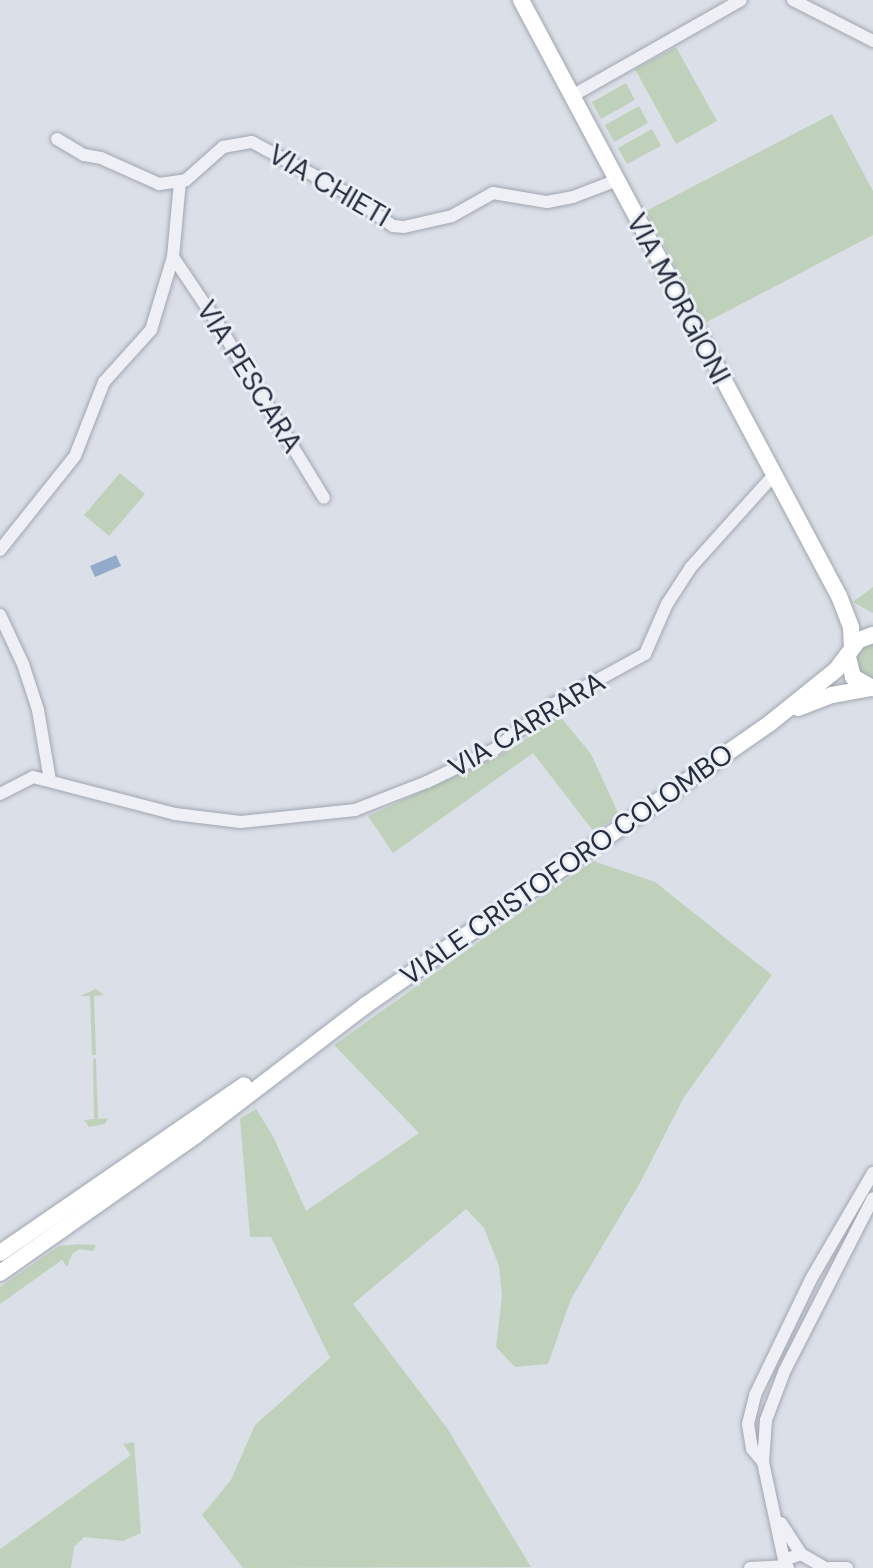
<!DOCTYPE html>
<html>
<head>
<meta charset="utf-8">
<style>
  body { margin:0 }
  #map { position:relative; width:873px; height:1568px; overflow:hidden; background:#dbdfe7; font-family:"DM Sans",sans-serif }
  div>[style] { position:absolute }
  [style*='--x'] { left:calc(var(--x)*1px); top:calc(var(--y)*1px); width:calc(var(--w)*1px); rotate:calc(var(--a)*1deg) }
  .green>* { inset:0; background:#c0d1bb }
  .water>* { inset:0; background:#92abcb }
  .roads { filter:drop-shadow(0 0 2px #a0a6b1) drop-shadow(0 0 2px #a0a6b1) }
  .minor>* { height:12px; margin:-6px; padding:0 6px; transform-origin:6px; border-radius:6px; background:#eef0f5 }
  .secondary>* { height:16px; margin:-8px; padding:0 8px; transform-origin:8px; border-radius:8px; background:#fff }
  span { translate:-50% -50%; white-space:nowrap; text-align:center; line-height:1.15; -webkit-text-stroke:6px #eaeef5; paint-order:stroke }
  .street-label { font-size:28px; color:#242c3e }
</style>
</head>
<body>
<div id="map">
  <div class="green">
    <div style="clip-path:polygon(676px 47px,717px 121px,676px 144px,635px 69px)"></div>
    <div style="clip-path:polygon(626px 83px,635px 100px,601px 119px,592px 102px)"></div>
    <div style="clip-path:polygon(639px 106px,648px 123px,614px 142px,605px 125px)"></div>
    <div style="clip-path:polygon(832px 114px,873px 191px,873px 235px,705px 323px,646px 211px)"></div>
    <div style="clip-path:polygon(652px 129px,661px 146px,627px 164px,618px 148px)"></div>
    <div style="clip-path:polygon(120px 473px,145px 494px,109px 536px,84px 515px)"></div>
    <div style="clip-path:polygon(873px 587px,873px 613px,853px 602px)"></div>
    <div style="clip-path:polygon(873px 640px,873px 682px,859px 677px,854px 650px)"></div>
    <div style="clip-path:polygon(557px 713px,591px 754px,619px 815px,594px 832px,533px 753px,393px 853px,368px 816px,499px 756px,522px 742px)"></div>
    <div style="clip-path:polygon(593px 861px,655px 882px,772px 975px,684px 1097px,641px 1181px,571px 1299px,548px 1364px,515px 1367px,496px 1347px,502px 1296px,499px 1266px,484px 1228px,466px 1209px,353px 1304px,447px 1428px,531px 1567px,243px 1568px,202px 1515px,231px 1480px,255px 1425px,330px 1358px,271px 1237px,250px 1237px,240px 1119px,256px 1109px,273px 1136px,306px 1211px,419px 1133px,334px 1045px)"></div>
    <div style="clip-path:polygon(96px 989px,104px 995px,94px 996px,96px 1055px,92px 1055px,90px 996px,80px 996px)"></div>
    <div style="clip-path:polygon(96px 1058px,98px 1119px,108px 1118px,105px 1124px,89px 1127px,84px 1120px,94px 1119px,93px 1059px)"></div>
    <div style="clip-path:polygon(79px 1244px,96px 1245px,93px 1251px,79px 1249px,72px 1254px,67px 1267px,62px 1260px,0 1304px,0 1287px,59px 1246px)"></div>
    <div style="clip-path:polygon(134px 1442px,141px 1533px,123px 1541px,84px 1537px,74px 1547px,71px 1568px,0 1568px,0 1549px,131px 1455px,123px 1444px)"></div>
  </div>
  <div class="water">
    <div style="clip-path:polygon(116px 555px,121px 566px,95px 577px,90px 566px)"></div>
  </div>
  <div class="roads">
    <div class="minor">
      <div style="--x:793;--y:0;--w:90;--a:27.1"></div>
      <div style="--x:572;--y:96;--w:194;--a:-29.6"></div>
      <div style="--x:57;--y:139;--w:31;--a:31"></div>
      <div style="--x:84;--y:155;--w:17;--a:10"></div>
      <div style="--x:101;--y:158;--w:64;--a:24.1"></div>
      <div style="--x:159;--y:184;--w:27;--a:-8"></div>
      <div style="--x:186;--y:180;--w:50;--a:-41.7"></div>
      <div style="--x:223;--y:147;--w:29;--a:-10"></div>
      <div style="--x:252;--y:142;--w:106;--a:28.3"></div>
      <div style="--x:345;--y:192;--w:59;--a:35.3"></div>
      <div style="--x:393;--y:226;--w:11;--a:5"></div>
      <div style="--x:404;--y:227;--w:49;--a:-12.9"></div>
      <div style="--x:452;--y:216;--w:47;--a:-29.3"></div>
      <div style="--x:493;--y:193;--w:55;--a:9.5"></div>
      <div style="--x:547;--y:202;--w:26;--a:-11"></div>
      <div style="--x:573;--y:197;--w:45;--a:-20.9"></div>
      <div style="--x:173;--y:257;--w:77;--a:56.1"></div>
      <div style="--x:216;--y:321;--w:207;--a:58.6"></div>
      <div style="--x:0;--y:550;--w:120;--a:-51.4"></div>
      <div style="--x:75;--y:456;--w:79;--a:-68.6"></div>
      <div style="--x:104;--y:382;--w:70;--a:-47.9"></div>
      <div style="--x:151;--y:330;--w:76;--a:-73.2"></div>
      <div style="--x:173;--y:257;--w:75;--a:-84.7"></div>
      <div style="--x:0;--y:615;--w:54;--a:64.9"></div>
      <div style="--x:23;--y:664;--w:48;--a:71.9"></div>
      <div style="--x:38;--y:710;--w:71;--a:80.3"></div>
      <div style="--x:0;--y:794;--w:37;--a:-27"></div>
      <div style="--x:33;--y:777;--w:147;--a:14.6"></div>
      <div style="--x:175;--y:814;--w:66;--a:6.9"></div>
      <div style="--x:241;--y:822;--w:115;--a:-6"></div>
      <div style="--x:355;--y:810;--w:77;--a:-21.3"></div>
      <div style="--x:427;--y:782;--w:76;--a:-25.9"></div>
      <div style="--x:495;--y:749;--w:72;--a:-37.7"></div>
      <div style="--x:552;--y:705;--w:106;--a:-28.7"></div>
      <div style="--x:645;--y:654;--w:55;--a:-66.3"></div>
      <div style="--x:667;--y:604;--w:44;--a:-57"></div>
      <div style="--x:691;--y:567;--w:122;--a:-48"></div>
      <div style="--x:763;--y:1462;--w:17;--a:-130"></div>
      <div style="--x:752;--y:1449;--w:25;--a:-99"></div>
      <div style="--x:748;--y:1424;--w:30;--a:-76"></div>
      <div style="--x:755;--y:1395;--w:129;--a:-64.2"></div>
      <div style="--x:811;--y:1279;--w:123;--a:-59.7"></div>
      <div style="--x:781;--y:1523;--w:37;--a:57"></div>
      <div style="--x:784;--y:1560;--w:100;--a:-102.1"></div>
      <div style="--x:763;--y:1462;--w:42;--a:-85.9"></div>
      <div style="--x:766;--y:1420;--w:53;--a:-69.2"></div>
      <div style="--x:785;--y:1370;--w:193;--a:-62.9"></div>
      <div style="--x:750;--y:1568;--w:35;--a:-3"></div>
      <div style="--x:788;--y:1568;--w:9;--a:-117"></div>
      <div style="--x:784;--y:1560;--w:18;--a:-19"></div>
      <div style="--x:801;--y:1554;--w:28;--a:30"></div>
      <div style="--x:830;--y:1568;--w:17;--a:0"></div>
    </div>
    <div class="secondary">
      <div style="--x:521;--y:0;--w:676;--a:61.92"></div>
      <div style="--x:839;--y:596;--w:34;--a:69"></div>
      <div style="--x:851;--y:628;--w:19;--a:87"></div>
      <div style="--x:848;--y:657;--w:21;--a:76"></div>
      <div style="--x:853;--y:677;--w:23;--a:29"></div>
      <div style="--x:798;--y:708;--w:36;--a:-21"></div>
      <div style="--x:832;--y:695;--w:39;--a:-10"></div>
      <div style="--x:0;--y:1253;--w:296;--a:-34.5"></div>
      <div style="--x:0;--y:1273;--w:240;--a:-35.1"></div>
      <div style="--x:196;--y:1135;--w:214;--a:-37.4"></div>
      <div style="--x:366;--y:1005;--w:491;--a:-34.9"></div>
      <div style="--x:769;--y:724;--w:86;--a:-38.9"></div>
      <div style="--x:836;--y:670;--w:38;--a:-53"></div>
      <div style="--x:859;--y:640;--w:15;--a:-20"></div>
    </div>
  </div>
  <div class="street-label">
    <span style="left:329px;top:186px;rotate:30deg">VIA CHIETI</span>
    <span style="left:678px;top:299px;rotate:62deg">VIA MORGIONI</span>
    <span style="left:249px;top:377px;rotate:58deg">VIA PESCARA</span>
    <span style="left:527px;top:725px;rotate:-31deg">VIA CARRARA</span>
    <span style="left:567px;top:865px;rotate:-35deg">VIALE CRISTOFORO COLOMBO</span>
  </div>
</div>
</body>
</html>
